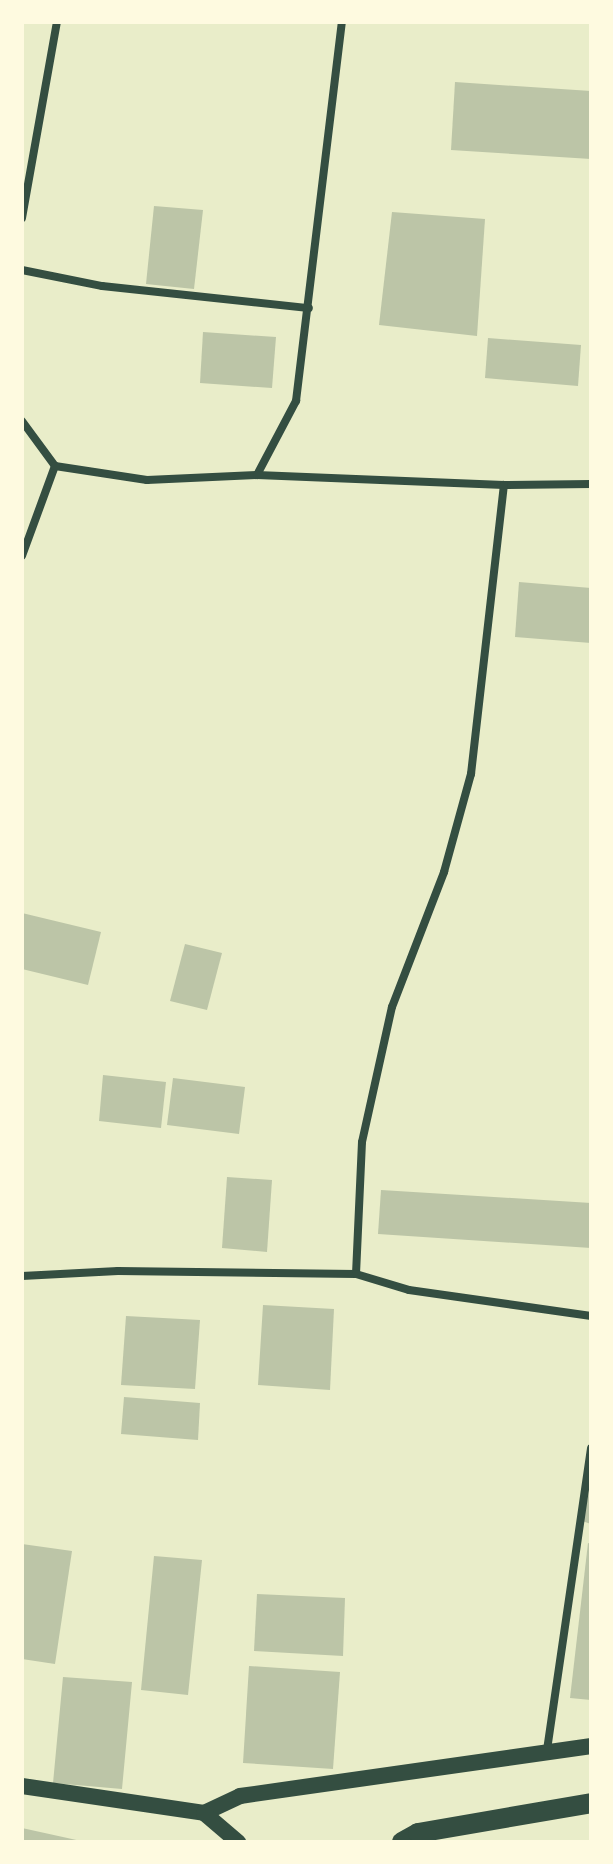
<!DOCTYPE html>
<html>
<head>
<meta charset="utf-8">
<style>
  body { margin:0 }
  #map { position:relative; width:613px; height:1864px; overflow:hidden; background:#e9edc9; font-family:Poppins,sans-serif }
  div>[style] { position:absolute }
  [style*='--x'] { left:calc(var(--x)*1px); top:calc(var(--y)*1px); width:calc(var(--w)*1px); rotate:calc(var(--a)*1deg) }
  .building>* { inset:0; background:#bcc5a7 }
  .minor>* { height:8px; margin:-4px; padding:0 4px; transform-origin:4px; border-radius:4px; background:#344e41 }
  .secondary>* { height:16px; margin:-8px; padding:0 8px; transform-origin:8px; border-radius:8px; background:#344e41 }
  .primary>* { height:20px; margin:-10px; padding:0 10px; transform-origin:10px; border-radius:10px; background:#344e41 }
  span { translate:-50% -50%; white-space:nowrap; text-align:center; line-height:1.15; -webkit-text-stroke:6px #fefae0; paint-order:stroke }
  .frame { position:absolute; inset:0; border:24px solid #fefae0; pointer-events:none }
</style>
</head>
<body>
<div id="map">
  <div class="building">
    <div style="clip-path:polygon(455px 82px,591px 91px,591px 159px,451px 150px)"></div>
    <div style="clip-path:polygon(154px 206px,203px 210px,194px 289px,146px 284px)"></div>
    <div style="clip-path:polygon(392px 212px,485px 219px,477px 336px,379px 325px)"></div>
    <div style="clip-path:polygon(203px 332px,276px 337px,272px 388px,200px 383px)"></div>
    <div style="clip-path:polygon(488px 338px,581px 345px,578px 386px,485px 378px)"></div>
    <div style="clip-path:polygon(519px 582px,591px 588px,591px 643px,515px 637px)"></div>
    <div style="clip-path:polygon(22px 913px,101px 932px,88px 985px,22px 969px)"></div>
    <div style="clip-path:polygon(185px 944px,222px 953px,207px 1010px,170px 1001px)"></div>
    <div style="clip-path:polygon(103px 1075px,166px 1082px,161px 1128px,99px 1121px)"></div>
    <div style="clip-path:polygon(173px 1078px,245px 1087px,239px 1134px,167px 1125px)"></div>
    <div style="clip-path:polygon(227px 1177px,272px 1180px,267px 1252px,222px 1248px)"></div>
    <div style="clip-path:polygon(381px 1190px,591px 1203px,591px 1248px,378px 1234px)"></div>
    <div style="clip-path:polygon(263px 1305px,334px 1309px,330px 1390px,258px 1385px)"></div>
    <div style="clip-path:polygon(126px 1316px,200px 1320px,195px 1389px,121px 1385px)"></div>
    <div style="clip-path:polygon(124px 1397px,200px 1403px,198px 1440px,121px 1434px)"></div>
    <div style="clip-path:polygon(590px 1489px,591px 1489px,591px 1524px,582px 1521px)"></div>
    <div style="clip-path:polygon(588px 1543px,591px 1544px,591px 1700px,570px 1698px)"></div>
    <div style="clip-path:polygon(22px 1544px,72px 1551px,55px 1664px,22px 1659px)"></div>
    <div style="clip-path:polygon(154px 1556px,202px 1560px,188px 1695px,141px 1690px)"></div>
    <div style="clip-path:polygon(257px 1594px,345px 1598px,343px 1656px,254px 1651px)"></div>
    <div style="clip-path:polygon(249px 1666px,340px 1672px,333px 1769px,243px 1763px)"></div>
    <div style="clip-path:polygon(63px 1677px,132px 1682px,122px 1789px,53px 1783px)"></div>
    <div style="clip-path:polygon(22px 1828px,81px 1841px,81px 1842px,22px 1842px)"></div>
  </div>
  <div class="minor">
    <div style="--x:22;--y:218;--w:199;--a:-79.9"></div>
    <div style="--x:22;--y:270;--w:82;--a:11.3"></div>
    <div style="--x:102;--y:286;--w:208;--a:6.1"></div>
    <div style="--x:22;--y:421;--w:56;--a:53.7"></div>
    <div style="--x:257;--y:475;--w:84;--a:-62.2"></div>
    <div style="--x:296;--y:401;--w:382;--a:-83.1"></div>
    <div style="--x:22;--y:556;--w:96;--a:-69.9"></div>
    <div style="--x:55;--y:466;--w:93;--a:8.7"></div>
    <div style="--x:147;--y:480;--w:110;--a:-2.6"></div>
    <div style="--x:257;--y:475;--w:247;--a:2.3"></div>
    <div style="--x:504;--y:485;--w:87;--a:-0.7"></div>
    <div style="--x:356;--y:1274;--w:132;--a:-87.4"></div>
    <div style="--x:362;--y:1142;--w:138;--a:-77.5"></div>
    <div style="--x:392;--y:1007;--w:145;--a:-68.9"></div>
    <div style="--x:444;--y:872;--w:102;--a:-74.6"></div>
    <div style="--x:471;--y:774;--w:291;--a:-83.5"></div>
    <div style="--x:22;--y:1276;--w:96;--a:-3"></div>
    <div style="--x:118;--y:1271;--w:238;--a:0.7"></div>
    <div style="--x:356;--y:1274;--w:55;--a:16.8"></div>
    <div style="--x:409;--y:1290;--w:184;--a:8.1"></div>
    <div style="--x:547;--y:1750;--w:305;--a:-81.7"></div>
  </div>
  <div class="secondary">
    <div style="--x:22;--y:1786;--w:184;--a:8.4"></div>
    <div style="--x:204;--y:1813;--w:40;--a:-25"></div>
    <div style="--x:240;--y:1796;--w:355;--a:-8.1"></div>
    <div style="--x:204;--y:1813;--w:45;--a:40.5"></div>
  </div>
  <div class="primary">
    <div style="--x:402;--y:1842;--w:18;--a:-29"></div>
    <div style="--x:418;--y:1833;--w:176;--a:-9.8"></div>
  </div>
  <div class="frame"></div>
</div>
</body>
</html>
